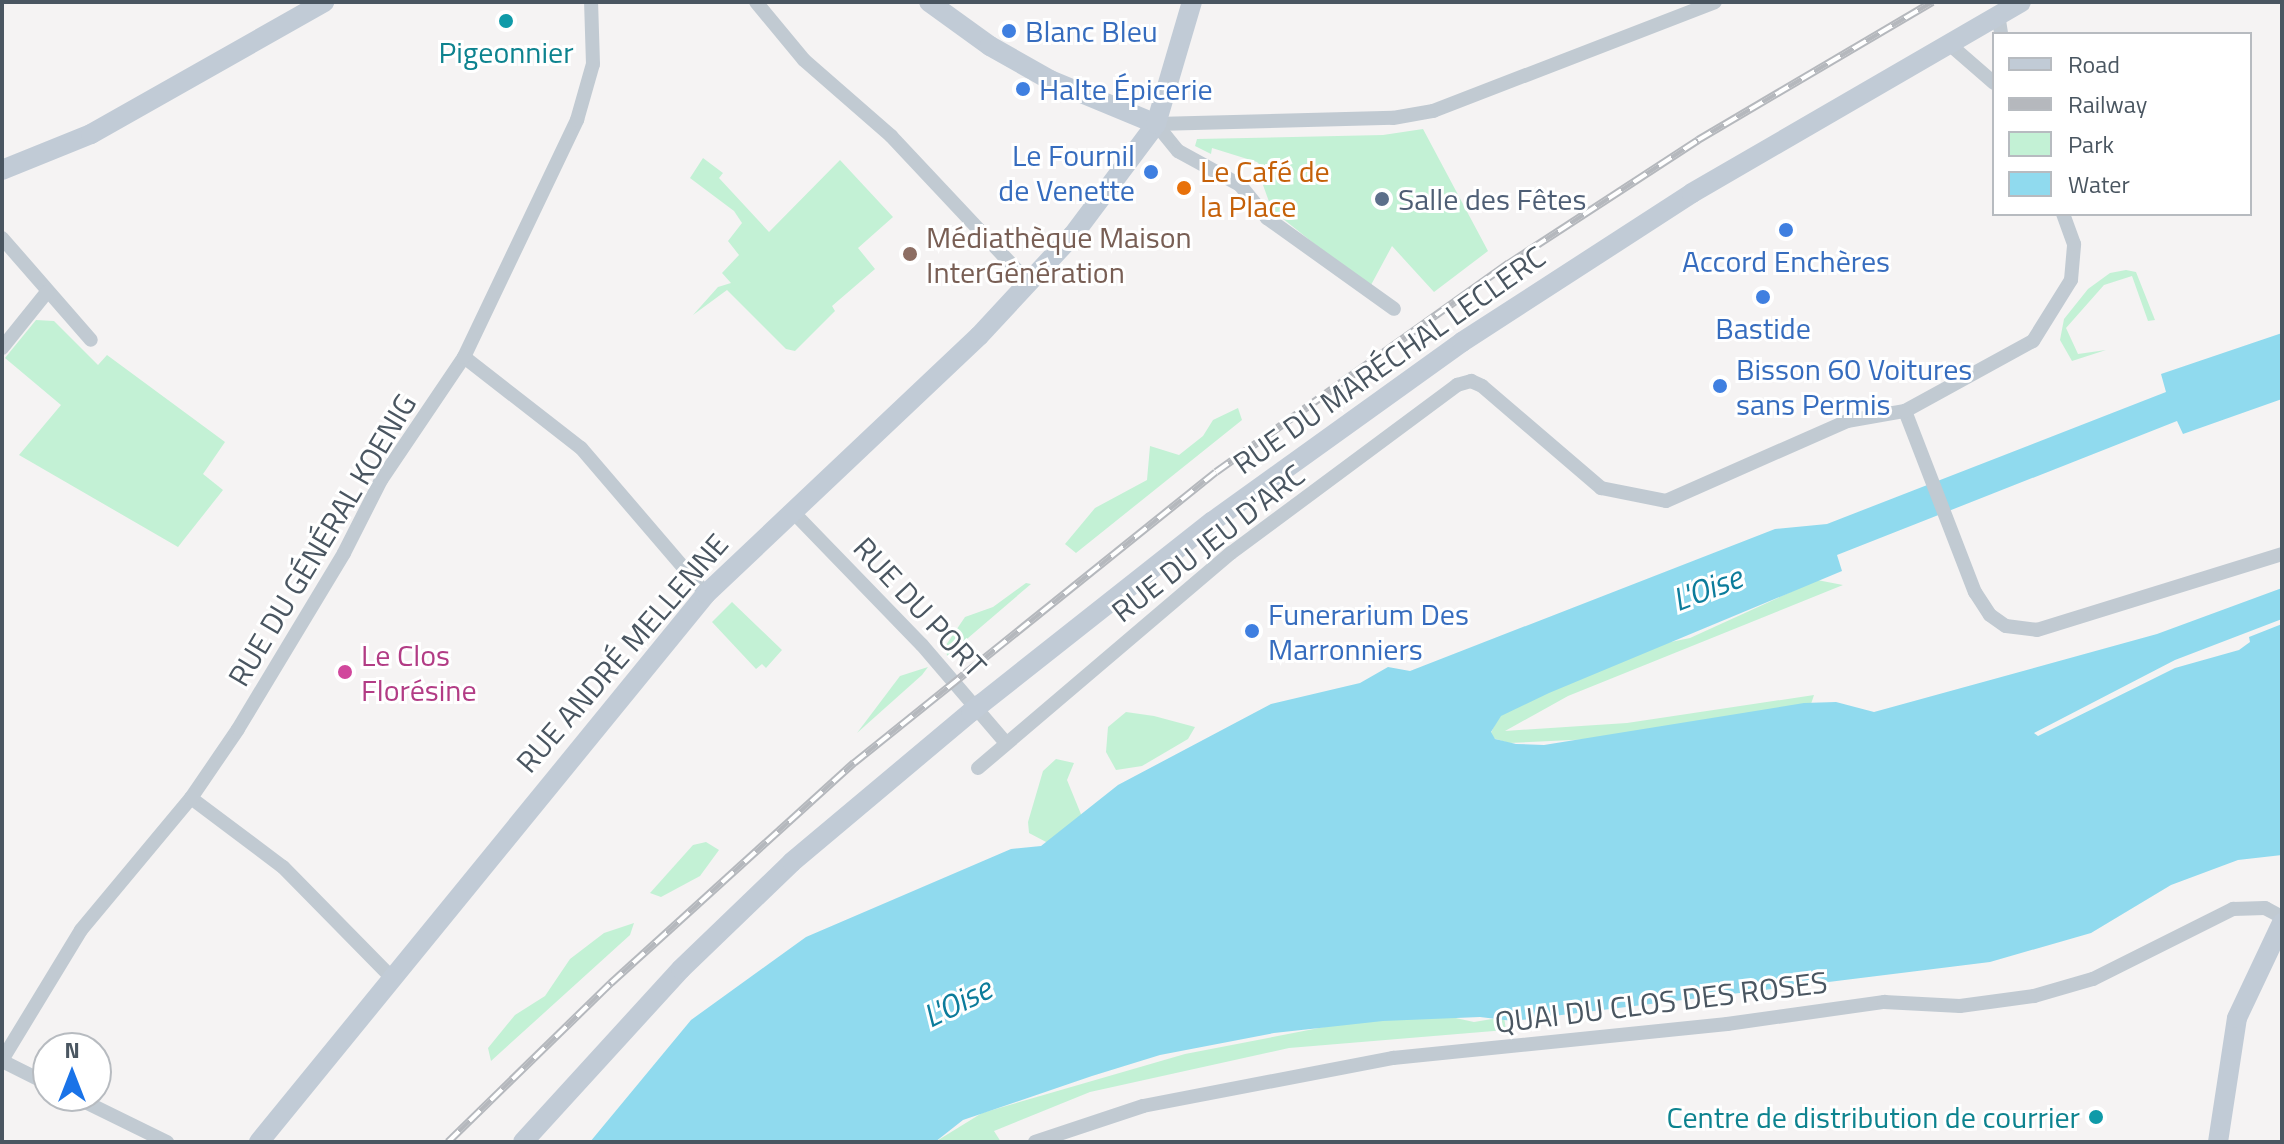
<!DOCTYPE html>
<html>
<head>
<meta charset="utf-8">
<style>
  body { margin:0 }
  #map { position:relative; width:2284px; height:1144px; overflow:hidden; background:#f5f3f3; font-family:"Titillium Web",sans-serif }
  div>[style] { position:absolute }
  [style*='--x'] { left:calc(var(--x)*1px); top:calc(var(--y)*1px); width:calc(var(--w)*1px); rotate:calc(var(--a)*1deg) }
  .green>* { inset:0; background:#c3f1d5 }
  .water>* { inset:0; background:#90daee }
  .street>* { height:14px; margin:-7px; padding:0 7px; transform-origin:7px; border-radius:7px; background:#c1cad2 }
  .secondary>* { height:20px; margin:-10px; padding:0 10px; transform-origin:10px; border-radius:10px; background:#c1cbd6 }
  .rail>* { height:8px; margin-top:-4px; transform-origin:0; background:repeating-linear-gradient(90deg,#fff 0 15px,#b5b8bd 0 30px); box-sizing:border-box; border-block:2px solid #b5b8bd }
  .secondary-bridge>* { height:20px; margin:-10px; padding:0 10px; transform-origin:10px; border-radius:10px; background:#c1cbd6 }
  .dots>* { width:22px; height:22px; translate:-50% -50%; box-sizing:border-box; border:4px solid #fff; border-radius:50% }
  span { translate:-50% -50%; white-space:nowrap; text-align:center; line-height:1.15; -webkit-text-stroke:6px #fff; paint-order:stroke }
  .shop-label { font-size:30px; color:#366cbe }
  .left { translate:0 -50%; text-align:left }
  .right { translate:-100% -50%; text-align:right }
  .culture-label { font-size:30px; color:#0d838f }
  .food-label { font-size:30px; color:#c56008 }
  .service-label { font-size:30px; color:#4e5e75 }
  .education-label { font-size:30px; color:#785e54 }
  .street-label { font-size:30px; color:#4a5661 }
  .hotel-label { font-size:30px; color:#b23c85 }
  .water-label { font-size:32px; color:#0c7c9b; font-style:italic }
  .frame { position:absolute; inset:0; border:4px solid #4a5661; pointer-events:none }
  .legend { position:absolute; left:1992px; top:32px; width:260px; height:184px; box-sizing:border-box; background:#fff; border:2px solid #b7bbc0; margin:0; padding:10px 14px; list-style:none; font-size:24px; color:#4a5661 }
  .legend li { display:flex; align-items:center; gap:16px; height:40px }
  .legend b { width:40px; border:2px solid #b7bbc0 }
  .north { position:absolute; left:32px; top:1032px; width:80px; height:80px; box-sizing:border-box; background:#fff; border:2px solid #b7bbc0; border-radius:50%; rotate:0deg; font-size:22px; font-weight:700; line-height:32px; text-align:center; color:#4a5661 }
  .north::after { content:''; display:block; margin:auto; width:28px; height:36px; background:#1a73e8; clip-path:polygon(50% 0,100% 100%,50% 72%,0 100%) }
</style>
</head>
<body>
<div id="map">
  <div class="green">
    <div style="clip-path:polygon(1423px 129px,1488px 251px,1434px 292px,1392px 246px,1371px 285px,1377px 294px,1272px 210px,1263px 185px,1272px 177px,1257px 162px,1212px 148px,1211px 154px,1195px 146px,1197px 139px,1383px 135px)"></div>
    <div style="clip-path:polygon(703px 158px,723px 173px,719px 178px,769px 232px,840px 160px,893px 217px,858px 248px,875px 269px,832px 306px,835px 311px,795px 351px,786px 349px,727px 290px,693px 315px,718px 287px,731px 283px,722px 273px,739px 255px,728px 241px,742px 223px,734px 211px,690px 178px)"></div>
    <div style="clip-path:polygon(2126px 270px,2136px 272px,2155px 320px,2148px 321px,2132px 276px,2104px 285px,2066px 328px,2078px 354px,2106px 350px,2072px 361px,2060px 340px,2064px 319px,2088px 289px,2110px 273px)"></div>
    <div style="clip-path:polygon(36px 320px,54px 321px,98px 365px,107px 355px,225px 442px,203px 474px,223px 490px,178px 547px,19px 455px,61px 405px,5px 358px)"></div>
    <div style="clip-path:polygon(1238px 408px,1242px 420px,1076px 553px,1065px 544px,1095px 508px,1147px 480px,1150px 446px,1179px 455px,1203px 436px,1213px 420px)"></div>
    <div style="clip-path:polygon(1817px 580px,1843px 585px,1568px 696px,1505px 731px,1627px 723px,1814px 695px,1810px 707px,1615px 738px,1509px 743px,1489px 737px,1501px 712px,1661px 644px,1690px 638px)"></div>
    <div style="clip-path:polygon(1026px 583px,1031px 584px,947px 656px,946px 645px,965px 617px,993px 607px)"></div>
    <div style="clip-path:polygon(732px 602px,782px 650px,766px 668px,762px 664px,756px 669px,712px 622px)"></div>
    <div style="clip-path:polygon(928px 667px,922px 675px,857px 733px,900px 676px)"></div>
    <div style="clip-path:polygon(1126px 712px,1154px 716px,1195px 727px,1188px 739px,1142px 766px,1116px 770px,1106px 752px,1108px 727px)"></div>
    <div style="clip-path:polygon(1056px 759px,1074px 763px,1067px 780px,1085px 824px,1048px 843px,1029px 833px,1028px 822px,1043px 771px)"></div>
    <div style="clip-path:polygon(706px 842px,719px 850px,700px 876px,661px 897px,650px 893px,693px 845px)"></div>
    <div style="clip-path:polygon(634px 923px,630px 935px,491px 1061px,488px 1048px,515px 1015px,545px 996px,570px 959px,604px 933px)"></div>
    <div style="clip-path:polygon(1451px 1017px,1474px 1022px,1504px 1017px,1506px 1030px,1289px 1048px,1090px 1092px,994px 1131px,1001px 1142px,935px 1142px,982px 1113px,1185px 1054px,1350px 1022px)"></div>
  </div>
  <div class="water">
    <div style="clip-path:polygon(2282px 333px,2282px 399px,2183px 434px,2177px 421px,1837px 555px,1842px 571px,1549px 693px,1501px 716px,1491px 732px,1495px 739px,1516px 744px,1544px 745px,1804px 703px,1836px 702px,1874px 712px,2157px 634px,2282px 588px,2282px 619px,2175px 660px,2034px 733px,2038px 736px,2175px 668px,2239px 650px,2250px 642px,2249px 637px,2282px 624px,2282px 855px,2238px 860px,2171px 885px,2091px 933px,1990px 962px,1513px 1021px,1480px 1017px,1383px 1021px,1274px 1033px,1160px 1055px,1092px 1076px,963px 1120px,935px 1142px,590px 1142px,691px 1020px,806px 937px,1011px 849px,1041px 846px,1118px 785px,1271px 704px,1360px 683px,1388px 667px,1410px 671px,1775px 529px,1827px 524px,2166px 392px,2161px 374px)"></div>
  </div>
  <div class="street">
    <div style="--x:756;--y:2;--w:75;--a:50.4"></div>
    <div style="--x:804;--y:60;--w:116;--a:41.1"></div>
    <div style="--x:891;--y:136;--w:203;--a:46.8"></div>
    <div style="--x:1998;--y:14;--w:20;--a:81"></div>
    <div style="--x:1948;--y:43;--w:61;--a:41"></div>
    <div style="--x:1156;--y:124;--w:237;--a:-1.5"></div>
    <div style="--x:1393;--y:118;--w:41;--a:-9.9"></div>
    <div style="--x:1433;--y:111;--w:302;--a:-21.1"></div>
    <div style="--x:1156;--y:124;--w:35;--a:51"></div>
    <div style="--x:1178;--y:151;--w:71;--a:28.7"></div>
    <div style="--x:1240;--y:185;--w:43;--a:50.7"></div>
    <div style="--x:1267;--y:218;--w:156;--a:35.6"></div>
    <div style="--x:2;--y:238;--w:135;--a:48.9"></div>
    <div style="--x:2;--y:348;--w:72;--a:-51.2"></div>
    <div style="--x:464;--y:357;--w:148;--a:37.9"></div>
    <div style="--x:581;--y:448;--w:192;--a:49.4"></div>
    <div style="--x:1905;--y:411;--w:194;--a:68.9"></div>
    <div style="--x:1975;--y:592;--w:27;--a:57"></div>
    <div style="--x:1990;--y:615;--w:19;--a:35"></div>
    <div style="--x:2006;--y:626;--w:31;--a:7"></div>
    <div style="--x:2037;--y:630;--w:257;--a:-17.2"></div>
    <div style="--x:793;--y:512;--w:185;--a:45.9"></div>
    <div style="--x:922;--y:645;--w:128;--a:49.4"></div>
    <div style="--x:978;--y:768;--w:332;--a:-40.4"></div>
    <div style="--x:1231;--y:553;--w:282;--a:-36.6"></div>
    <div style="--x:1457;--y:385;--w:15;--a:-16"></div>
    <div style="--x:1471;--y:381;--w:12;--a:24"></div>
    <div style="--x:1482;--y:386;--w:157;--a:40.6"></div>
    <div style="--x:1601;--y:488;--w:66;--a:11.3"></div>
    <div style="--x:1666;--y:501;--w:198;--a:-23.8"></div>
    <div style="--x:1847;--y:421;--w:59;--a:-9.8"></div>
    <div style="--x:1905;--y:411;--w:146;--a:-28.7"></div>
    <div style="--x:2033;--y:341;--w:72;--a:-58.1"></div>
    <div style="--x:2071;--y:280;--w:36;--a:-85"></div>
    <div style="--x:2074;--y:244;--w:32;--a:-110"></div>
    <div style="--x:191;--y:798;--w:115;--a:36.9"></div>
    <div style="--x:283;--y:867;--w:156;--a:45.5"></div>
    <div style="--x:2;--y:1060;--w:152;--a:-58.7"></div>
    <div style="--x:81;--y:930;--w:172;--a:-50.2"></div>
    <div style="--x:191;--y:798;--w:83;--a:-55.7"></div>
    <div style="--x:238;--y:729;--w:205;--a:-58.9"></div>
    <div style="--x:344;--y:553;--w:82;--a:-63.1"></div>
    <div style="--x:381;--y:480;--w:148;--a:-56"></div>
    <div style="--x:464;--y:357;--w:263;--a:-64.5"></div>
    <div style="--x:577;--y:120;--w:58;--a:-74.1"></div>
    <div style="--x:593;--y:64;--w:62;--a:-91.8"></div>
    <div style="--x:2;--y:1061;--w:51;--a:26.6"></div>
    <div style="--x:73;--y:1096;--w:105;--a:26.1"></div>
    <div style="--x:1035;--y:1142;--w:114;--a:-18.4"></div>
    <div style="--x:1143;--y:1106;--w:255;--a:-10.9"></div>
    <div style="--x:1393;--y:1058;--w:336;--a:-5.8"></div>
    <div style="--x:1727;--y:1024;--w:159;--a:-8"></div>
    <div style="--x:1884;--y:1002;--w:76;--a:3"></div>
    <div style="--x:1960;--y:1006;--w:75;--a:-7.7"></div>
    <div style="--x:2034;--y:996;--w:61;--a:-16.1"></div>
    <div style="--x:2093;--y:979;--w:157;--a:-26.6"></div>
    <div style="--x:2233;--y:909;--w:32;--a:-2"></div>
    <div style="--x:2265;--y:908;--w:19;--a:28"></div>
  </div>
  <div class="secondary">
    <div style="--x:929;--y:2;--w:75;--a:35.8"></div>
    <div style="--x:990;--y:46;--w:69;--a:29.5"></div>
    <div style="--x:1050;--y:80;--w:115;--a:22.5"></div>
    <div style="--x:2;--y:170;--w:96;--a:-22"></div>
    <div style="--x:91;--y:134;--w:268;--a:-29.5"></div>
    <div style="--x:981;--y:704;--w:295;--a:-38.3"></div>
    <div style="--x:1213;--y:521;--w:307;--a:-35.7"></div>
    <div style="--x:1462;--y:342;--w:274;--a:-32.9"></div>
    <div style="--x:1692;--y:193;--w:380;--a:-30.1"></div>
    <div style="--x:259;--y:1142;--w:707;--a:-50.8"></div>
    <div style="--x:706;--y:594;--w:376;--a:-43.4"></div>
    <div style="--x:979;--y:336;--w:138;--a:-47.1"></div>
    <div style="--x:1073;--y:235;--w:139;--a:-53.2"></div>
    <div style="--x:1156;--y:124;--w:127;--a:-73.6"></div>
    <div style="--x:523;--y:1142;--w:234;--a:-47.6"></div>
    <div style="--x:681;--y:969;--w:154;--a:-43.9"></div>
    <div style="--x:792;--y:862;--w:234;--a:-40"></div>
    <div style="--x:2218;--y:1142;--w:125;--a:-81.3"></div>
    <div style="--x:2237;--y:1018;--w:105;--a:-64.7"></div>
  </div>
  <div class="rail">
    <div style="--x:448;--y:1142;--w:228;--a:-44.3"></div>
    <div style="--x:611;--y:983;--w:328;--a:-42.2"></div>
    <div style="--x:854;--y:763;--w:464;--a:-38.8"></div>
    <div style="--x:1216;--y:472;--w:359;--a:-35.5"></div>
    <div style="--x:1508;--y:264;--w:227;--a:-33.1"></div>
    <div style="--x:1698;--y:140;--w:272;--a:-30.5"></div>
  </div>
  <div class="secondary-bridge">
    <div style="--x:971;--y:712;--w:13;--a:-39"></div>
  </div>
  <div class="dots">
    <div style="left:506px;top:21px;background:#0f9aa8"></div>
    <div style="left:1009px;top:31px;background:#3f7fe0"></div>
    <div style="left:1023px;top:89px;background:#3f7fe0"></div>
    <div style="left:1151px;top:172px;background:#3f7fe0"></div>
    <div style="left:1184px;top:188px;background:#e8710a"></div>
    <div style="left:1382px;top:199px;background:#5c6f8a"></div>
    <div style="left:1786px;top:230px;background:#3f7fe0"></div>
    <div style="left:910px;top:254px;background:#8d6e63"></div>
    <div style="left:1763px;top:297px;background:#3f7fe0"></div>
    <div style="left:1720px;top:386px;background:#3f7fe0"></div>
    <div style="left:1252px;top:631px;background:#3f7fe0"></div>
    <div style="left:345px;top:672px;background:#d1479c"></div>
    <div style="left:2096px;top:1117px;background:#0f9aa8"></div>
  </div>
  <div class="shop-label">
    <span class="left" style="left:1025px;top:31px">Blanc Bleu</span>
    <span class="left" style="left:1039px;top:89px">Halte Épicerie</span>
    <span class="right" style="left:1135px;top:172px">Le Fournil<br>de Venette</span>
    <span style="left:1786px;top:261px">Accord Enchères</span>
    <span style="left:1763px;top:328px">Bastide</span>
    <span class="left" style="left:1736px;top:386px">Bisson 60 Voitures<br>sans Permis</span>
    <span class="left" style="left:1268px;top:631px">Funerarium Des<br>Marronniers</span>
  </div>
  <div class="culture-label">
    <span style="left:506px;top:52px">Pigeonnier</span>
    <span class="right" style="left:2080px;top:1117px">Centre de distribution de courrier</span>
  </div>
  <div class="food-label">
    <span class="left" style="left:1200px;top:188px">Le Café de<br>la Place</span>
  </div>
  <div class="service-label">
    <span class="left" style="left:1398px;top:199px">Salle des Fêtes</span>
  </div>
  <div class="education-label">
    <span class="left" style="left:926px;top:254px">Médiathèque Maison<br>InterGénération</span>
  </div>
  <div class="street-label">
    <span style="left:1389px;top:360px;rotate:-35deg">RUE DU MARÉCHAL LECLERC</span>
    <span style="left:322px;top:540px;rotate:-59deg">RUE DU GÉNÉRAL KOENIG</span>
    <span style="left:1208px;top:543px;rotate:-38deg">RUE DU JEU D'ARC</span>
    <span style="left:920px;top:607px;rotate:47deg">RUE DU PORT</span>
    <span style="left:622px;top:653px;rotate:-49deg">RUE ANDRÉ MELLENNE</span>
    <span style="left:1661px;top:1002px;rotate:-7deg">QUAI DU CLOS DES ROSES</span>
  </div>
  <div class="hotel-label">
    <span class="left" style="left:361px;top:672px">Le Clos<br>Florésine</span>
  </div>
  <div class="water-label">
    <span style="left:1707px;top:588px;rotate:-21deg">L'Oise</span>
    <span style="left:957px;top:1002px;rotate:-27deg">L'Oise</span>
  </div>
  <div class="frame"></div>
  <ul class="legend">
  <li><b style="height:10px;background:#c1cbd6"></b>Road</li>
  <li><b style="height:10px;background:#b5b8bd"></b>Railway</li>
  <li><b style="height:22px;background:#c3f1d5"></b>Park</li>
  <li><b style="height:22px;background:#90daee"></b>Water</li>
  </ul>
  <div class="north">N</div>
</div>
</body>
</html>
